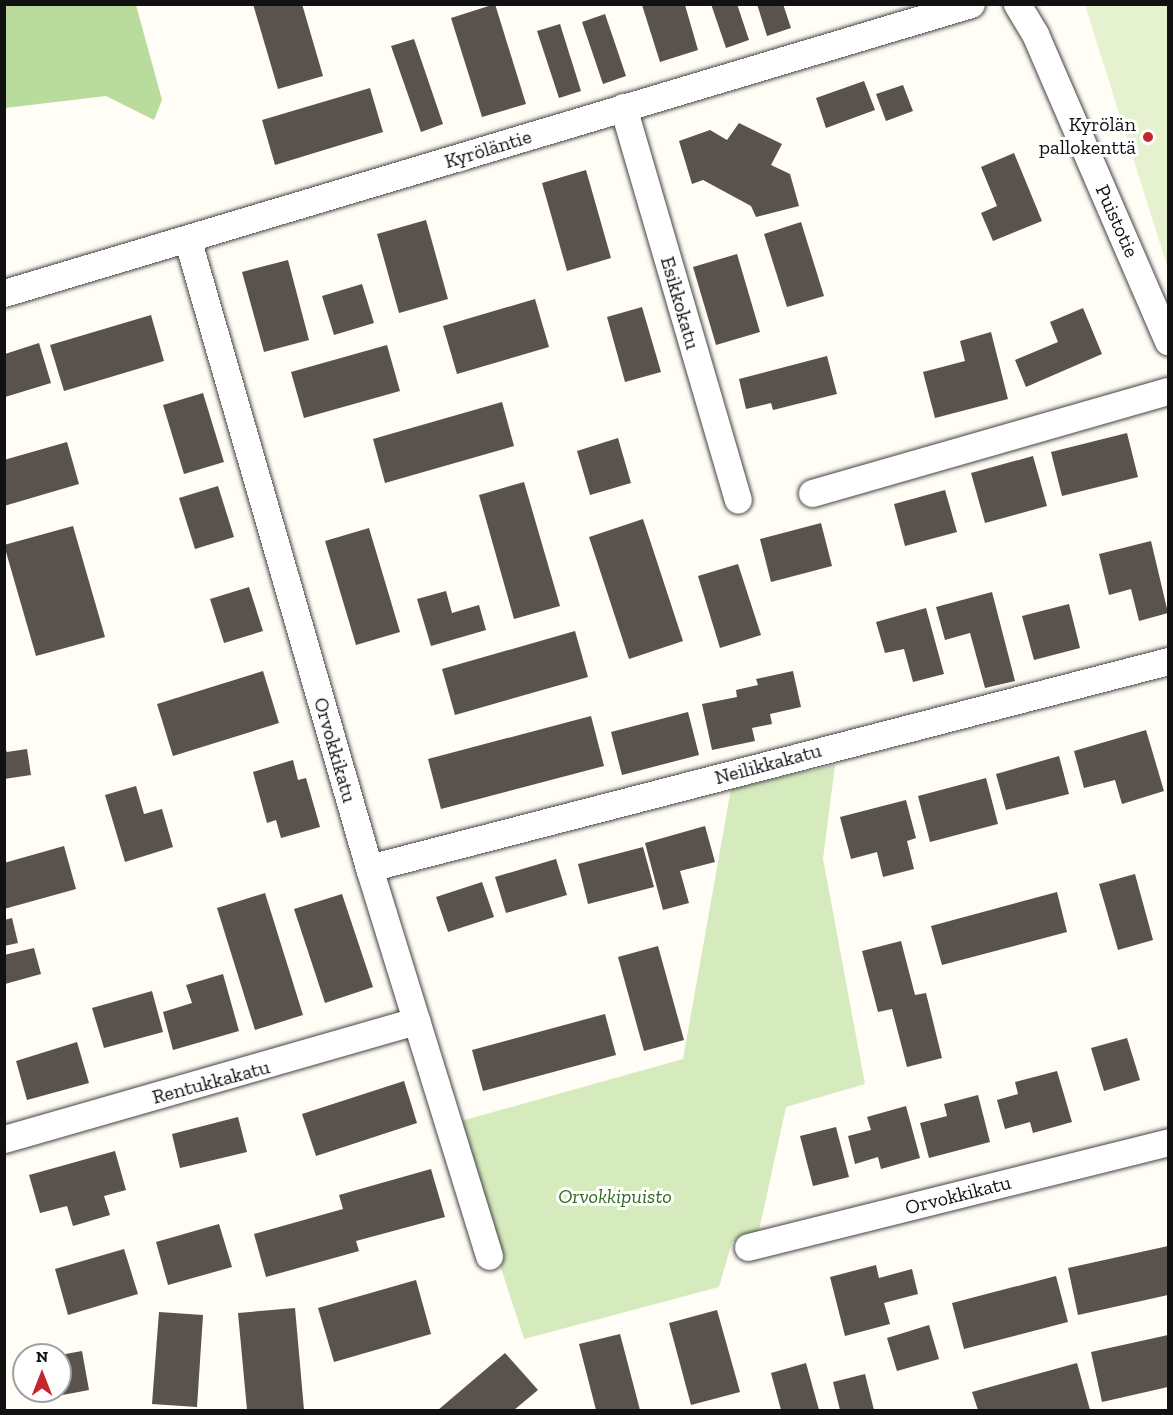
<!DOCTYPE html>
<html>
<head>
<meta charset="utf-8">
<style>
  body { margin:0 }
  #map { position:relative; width:1173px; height:1415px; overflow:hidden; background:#fffdf5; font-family:"Zilla Slab",serif }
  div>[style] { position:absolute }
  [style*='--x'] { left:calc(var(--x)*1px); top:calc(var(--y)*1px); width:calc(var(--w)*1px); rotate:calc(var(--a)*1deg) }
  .green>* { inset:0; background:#d5ebbd }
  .forest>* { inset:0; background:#b9dc9c }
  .pitch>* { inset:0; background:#e6f2cf }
  .building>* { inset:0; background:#5a524d }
  .roads { filter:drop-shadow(0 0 2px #444) drop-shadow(0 0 2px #444) }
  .minor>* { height:27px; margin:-13.5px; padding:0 13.5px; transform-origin:13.5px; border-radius:13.5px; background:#fff }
  .dots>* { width:16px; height:16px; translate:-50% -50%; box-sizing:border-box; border:3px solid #fff; border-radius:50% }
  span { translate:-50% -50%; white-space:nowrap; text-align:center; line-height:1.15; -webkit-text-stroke:6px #fff; paint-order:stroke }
  .poi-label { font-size:20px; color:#111 }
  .right { translate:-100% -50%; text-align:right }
  .street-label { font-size:20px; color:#111 }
  .park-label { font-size:20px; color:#2f6b1f; font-style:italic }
  .frame { position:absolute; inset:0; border:6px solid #111; pointer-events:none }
  .north { position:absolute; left:12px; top:1343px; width:60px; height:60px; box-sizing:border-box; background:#fff; border:2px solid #a0a0a0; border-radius:50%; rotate:0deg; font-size:16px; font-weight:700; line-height:24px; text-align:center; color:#111 }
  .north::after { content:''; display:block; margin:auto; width:21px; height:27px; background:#c4262e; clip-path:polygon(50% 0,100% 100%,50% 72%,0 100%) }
</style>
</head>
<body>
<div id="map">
  <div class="green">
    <div style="clip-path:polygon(835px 765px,823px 859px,865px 1084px,786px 1107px,758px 1235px,732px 1242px,719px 1287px,524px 1339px,454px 1123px,683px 1059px,731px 789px)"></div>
  </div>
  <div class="forest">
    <div style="clip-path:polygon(4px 5px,136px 5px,162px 100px,154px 120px,106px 96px,5px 108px)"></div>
  </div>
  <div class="pitch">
    <div style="clip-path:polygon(1085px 5px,1168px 5px,1168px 269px)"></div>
  </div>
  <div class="building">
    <div style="clip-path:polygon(253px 4px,302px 4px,323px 76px,278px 89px)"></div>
    <div style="clip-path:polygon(495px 4px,526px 104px,482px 117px,451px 18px)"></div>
    <div style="clip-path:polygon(711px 4px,737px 4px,749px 40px,726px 48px)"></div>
    <div style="clip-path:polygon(757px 4px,783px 4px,791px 28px,767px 36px)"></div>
    <div style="clip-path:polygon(642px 5px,685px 5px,698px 50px,660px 62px)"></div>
    <div style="clip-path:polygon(605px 14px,626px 76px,603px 84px,582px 22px)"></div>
    <div style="clip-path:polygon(560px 24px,581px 91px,559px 98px,537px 31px)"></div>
    <div style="clip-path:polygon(414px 39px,443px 124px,421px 132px,391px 46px)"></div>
    <div style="clip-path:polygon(864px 81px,875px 110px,826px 128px,816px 98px)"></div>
    <div style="clip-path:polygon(903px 85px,913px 111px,886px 121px,876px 94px)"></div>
    <div style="clip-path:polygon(370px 88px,383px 132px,275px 165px,262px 120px)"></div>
    <div style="clip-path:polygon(739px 123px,782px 144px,771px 165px,790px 174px,799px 206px,756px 217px,751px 206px,703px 180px,692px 184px,679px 141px,710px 130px,727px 140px)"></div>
    <div style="clip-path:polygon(1014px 153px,1042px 221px,993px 241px,981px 213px,997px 206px,981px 167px)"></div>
    <div style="clip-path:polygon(586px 170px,611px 258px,567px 271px,542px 183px)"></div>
    <div style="clip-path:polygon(426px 220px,448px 299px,399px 313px,377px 234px)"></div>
    <div style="clip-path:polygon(801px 222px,824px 296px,787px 307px,764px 234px)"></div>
    <div style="clip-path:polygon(737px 254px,760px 332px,716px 345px,693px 267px)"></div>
    <div style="clip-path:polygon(288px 260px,309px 340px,264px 352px,242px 272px)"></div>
    <div style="clip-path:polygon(362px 284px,374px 323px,334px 335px,322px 296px)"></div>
    <div style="clip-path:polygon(535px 299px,549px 347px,457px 374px,443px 326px)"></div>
    <div style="clip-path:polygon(642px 307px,661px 372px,625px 382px,607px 317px)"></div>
    <div style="clip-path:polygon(1083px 308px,1102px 354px,1026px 387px,1015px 360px,1058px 342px,1050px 322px)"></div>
    <div style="clip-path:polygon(151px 315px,164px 361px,64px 391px,50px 345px)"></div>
    <div style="clip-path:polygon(991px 332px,1008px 399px,935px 418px,923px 372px,965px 361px,960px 341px)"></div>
    <div style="clip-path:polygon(39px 343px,51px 383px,5px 397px,5px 354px)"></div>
    <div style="clip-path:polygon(387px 345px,400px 391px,304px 418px,291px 372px)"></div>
    <div style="clip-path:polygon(827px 356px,837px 394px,773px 410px,771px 403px,746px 409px,739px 379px)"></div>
    <div style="clip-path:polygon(203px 393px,224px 462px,184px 474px,163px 405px)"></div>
    <div style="clip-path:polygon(502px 402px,514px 446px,385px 483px,373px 439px)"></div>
    <div style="clip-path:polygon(1127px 433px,1138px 477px,1062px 496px,1051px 452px)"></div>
    <div style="clip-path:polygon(618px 438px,631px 483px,590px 495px,577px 451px)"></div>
    <div style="clip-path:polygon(67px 442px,79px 484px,4px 506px,4px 460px)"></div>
    <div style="clip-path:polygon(1033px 456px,1047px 506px,985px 523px,971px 473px)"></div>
    <div style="clip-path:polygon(524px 482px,560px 606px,514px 619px,479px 495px)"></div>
    <div style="clip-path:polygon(218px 486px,234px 537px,195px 549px,179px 498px)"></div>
    <div style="clip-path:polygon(945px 490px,957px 532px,905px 546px,894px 504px)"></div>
    <div style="clip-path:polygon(643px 519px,683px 641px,629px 659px,589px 537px)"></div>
    <div style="clip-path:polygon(821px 523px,832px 566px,771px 582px,760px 539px)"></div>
    <div style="clip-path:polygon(73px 526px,105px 637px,36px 656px,4px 545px)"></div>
    <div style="clip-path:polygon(369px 528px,400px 632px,356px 645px,325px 541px)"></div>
    <div style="clip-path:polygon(1151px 541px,1168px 613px,1139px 621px,1131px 589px,1109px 595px,1099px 554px)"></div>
    <div style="clip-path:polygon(738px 564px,761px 635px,720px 648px,698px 576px)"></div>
    <div style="clip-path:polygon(249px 587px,263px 631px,224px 643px,210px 599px)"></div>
    <div style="clip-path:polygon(446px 591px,452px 613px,479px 605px,486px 630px,431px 646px,417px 599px)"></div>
    <div style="clip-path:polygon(992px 592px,1015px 681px,985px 688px,970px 633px,945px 640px,936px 607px)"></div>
    <div style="clip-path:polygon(1069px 604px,1080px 648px,1034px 660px,1022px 616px)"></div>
    <div style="clip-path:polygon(926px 608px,944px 674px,913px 682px,904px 649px,885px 653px,876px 622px)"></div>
    <div style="clip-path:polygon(575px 631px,588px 677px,455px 715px,442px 669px)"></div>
    <div style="clip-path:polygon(263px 671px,279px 723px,173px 756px,157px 704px)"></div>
    <div style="clip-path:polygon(793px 671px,801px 707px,770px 714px,772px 724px,752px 728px,755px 741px,712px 750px,702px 704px,737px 697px,736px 690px,758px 685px,756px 679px)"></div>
    <div style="clip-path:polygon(688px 712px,699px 755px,622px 775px,611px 732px)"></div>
    <div style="clip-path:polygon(591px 716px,604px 766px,441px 809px,428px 759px)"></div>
    <div style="clip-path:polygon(1146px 730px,1164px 791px,1122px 804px,1115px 780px,1084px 788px,1074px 751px)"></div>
    <div style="clip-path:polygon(4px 747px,7px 752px,27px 749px,31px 775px,4px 779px)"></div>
    <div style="clip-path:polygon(1059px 756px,1069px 794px,1006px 810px,996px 774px)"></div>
    <div style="clip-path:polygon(293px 760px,298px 780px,306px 778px,320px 827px,281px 838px,276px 820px,267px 823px,253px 772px)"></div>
    <div style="clip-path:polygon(986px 778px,998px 824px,930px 842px,918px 796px)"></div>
    <div style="clip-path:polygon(136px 786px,144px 814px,162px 809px,173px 847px,125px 862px,105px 795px)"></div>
    <div style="clip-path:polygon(906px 800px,916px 838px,907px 841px,914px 869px,883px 877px,877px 852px,851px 859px,840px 817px)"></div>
    <div style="clip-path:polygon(705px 826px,715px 862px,680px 871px,689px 903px,663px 910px,645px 843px)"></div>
    <div style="clip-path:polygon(64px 846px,76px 889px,4px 909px,4px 863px)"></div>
    <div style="clip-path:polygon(643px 847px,654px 887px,588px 904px,578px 864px)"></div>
    <div style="clip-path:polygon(556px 859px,567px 895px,506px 913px,495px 877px)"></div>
    <div style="clip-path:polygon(1135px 874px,1153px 940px,1118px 950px,1099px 884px)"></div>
    <div style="clip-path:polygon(482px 882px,494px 917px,448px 932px,436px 897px)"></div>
    <div style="clip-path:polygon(1057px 892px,1067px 932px,942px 965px,931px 926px)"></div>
    <div style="clip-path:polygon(265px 893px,303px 1015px,255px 1030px,217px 908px)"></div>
    <div style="clip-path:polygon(342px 894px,373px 987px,325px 1003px,294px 909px)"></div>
    <div style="clip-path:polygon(12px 918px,18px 943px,4px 946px,4px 920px)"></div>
    <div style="clip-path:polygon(901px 941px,915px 995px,926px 993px,942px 1058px,907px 1067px,892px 1009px,878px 1012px,862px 951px)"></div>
    <div style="clip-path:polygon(658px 946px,684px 1040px,644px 1051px,618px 957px)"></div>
    <div style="clip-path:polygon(34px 948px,41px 974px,5px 984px,4px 955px)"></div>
    <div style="clip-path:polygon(223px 974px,239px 1031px,173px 1050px,163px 1012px,192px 1003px,186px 985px)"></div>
    <div style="clip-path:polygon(152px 991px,163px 1032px,104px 1048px,92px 1008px)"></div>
    <div style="clip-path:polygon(605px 1014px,616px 1055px,483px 1091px,472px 1050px)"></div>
    <div style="clip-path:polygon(1127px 1038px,1140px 1080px,1104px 1091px,1091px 1048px)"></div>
    <div style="clip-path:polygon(77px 1042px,89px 1083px,27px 1100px,16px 1061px)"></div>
    <div style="clip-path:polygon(1057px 1071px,1072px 1122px,1033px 1133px,1030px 1122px,1005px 1129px,997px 1100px,1018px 1094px,1015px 1082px)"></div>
    <div style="clip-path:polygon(404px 1081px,417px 1123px,316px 1156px,302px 1114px)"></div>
    <div style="clip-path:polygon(978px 1095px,990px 1142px,929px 1158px,920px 1123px,947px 1116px,944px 1104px)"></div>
    <div style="clip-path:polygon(906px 1106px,920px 1158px,881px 1169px,878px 1157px,855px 1164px,848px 1136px,871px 1130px,867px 1117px)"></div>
    <div style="clip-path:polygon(238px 1117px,247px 1152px,180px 1168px,172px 1134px)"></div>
    <div style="clip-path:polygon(836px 1127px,849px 1177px,813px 1186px,800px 1136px)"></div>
    <div style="clip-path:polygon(115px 1151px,126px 1190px,104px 1196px,110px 1215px,73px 1226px,67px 1206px,40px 1213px,29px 1175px)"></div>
    <div style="clip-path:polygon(431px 1169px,445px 1217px,356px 1241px,359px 1251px,266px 1277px,254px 1234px,343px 1209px,339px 1195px)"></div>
    <div style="clip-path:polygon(219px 1224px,232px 1267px,168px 1285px,156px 1242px)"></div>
    <div style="clip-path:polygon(1168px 1246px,1168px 1295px,1078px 1315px,1068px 1268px)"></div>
    <div style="clip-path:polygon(124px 1249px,138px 1294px,68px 1315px,55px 1269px)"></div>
    <div style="clip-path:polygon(876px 1265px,879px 1278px,912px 1269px,918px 1294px,884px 1303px,890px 1324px,845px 1336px,830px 1277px)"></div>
    <div style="clip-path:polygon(1056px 1276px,1068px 1322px,964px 1349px,952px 1303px)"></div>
    <div style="clip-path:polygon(416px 1280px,431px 1334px,334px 1362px,318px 1308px)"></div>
    <div style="clip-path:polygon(295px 1308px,304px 1410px,247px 1410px,238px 1313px)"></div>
    <div style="clip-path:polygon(717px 1310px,740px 1392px,691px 1405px,669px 1323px)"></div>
    <div style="clip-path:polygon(159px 1312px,203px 1315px,197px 1407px,152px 1404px)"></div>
    <div style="clip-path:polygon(929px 1325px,939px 1359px,897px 1371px,887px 1338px)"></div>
    <div style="clip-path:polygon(620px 1334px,640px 1410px,596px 1410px,579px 1344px)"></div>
    <div style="clip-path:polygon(1168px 1335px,1168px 1387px,1102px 1402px,1091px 1352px)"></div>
    <div style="clip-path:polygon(82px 1351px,89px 1390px,52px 1397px,51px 1391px,60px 1391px,60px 1355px)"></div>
    <div style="clip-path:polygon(505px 1353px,538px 1390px,514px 1410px,438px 1410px)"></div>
    <div style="clip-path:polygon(806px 1363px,819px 1410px,781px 1410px,771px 1373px)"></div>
    <div style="clip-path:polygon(1077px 1363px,1090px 1410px,978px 1410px,972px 1392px)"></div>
    <div style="clip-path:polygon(865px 1374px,874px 1410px,840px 1410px,833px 1382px)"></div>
  </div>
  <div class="roads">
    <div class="minor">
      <div style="--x:1017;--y:4;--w:35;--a:59"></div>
      <div style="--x:1035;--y:34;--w:335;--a:66.6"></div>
      <div style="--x:623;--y:107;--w:409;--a:73.7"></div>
      <div style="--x:188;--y:241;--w:653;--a:73.9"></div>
      <div style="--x:369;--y:868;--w:406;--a:72.8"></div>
      <div style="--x:4;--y:293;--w:1009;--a:-16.64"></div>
      <div style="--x:812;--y:493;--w:370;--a:-16"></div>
      <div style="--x:369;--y:868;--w:825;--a:-14.52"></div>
      <div style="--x:4;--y:1139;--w:429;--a:-16"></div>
      <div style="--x:748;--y:1247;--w:433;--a:-14"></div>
    </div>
  </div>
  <div class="dots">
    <div style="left:1148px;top:137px;background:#c4262e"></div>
  </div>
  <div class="poi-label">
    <span class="right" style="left:1136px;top:136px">Kyrölän<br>pallokenttä</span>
  </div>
  <div class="street-label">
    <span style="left:488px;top:149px;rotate:-17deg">Kyröläntie</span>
    <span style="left:1117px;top:221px;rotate:66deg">Puistotie</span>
    <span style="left:680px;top:303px;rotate:74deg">Esikkokatu</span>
    <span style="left:335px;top:750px;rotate:74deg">Orvokkikatu</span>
    <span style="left:768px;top:764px;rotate:-15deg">Neilikkakatu</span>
    <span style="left:211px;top:1082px;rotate:-15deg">Rentukkakatu</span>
    <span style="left:958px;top:1195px;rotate:-14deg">Orvokkikatu</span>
  </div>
  <div class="park-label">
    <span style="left:615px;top:1196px">Orvokkipuisto</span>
  </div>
  <div class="frame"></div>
  <div class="north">N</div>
</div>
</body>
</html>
